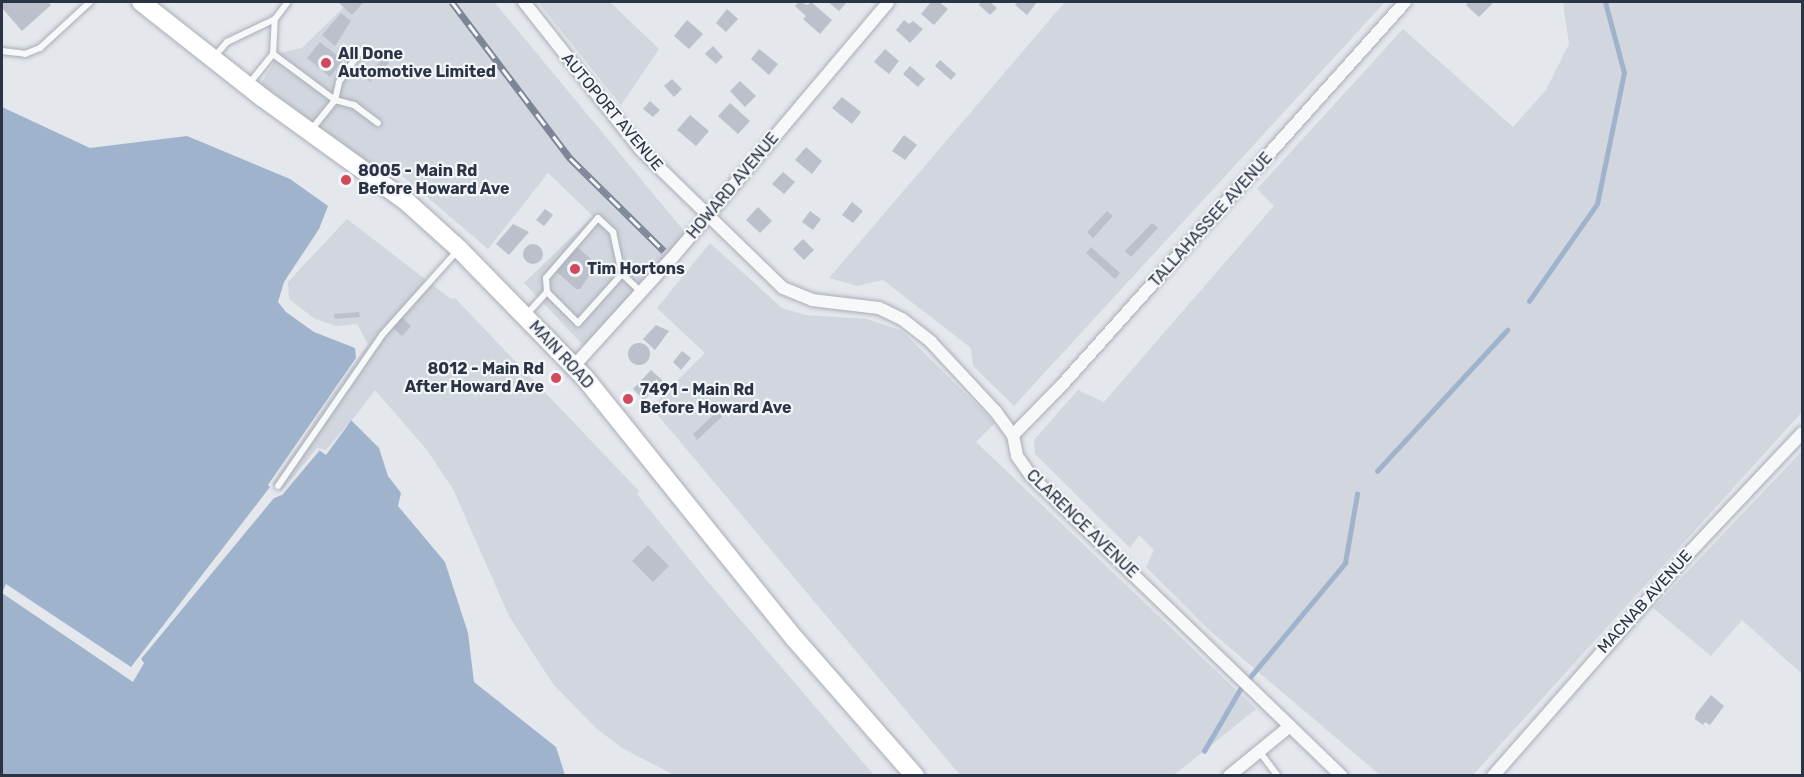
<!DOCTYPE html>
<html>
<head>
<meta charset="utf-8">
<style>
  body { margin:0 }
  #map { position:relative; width:1804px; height:777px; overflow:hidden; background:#e4e7ec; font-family:Rubik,sans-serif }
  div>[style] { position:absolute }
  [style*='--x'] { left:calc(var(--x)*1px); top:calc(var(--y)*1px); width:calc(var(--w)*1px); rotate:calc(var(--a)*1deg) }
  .built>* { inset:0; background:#d2d6de }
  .water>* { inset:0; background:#9fb4cc }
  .pier>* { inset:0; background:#e4e7ec }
  .stream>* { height:4.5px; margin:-2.25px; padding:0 2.25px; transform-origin:2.25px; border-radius:2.25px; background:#9fb4cc }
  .building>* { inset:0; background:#bbc0ca }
  .round { border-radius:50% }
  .roads { filter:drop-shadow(0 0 2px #a9aeb7) drop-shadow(0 0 2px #a9aeb7) }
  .service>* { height:6px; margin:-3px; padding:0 3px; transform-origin:3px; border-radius:3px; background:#f7f8fa }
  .minor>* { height:12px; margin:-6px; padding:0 6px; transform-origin:6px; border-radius:6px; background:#f7f8fa }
  .secondary>* { height:18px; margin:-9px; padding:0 9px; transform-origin:9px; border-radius:9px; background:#fff }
  .rail>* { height:7px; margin-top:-3.5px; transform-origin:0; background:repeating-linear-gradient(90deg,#f4f6f9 0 14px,#7d8696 0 28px); box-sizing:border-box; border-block:2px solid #7d8696 }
  .dots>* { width:16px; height:16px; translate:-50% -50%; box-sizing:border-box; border:3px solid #f4f6f9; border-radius:50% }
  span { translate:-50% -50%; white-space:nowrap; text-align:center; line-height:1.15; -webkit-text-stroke:4.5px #f4f6f9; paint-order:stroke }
  .poi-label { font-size:16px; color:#2b3445; font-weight:700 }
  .left { translate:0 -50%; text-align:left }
  .right { translate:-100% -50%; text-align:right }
  .street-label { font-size:16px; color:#2b3445 }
  .frame { position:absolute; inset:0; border:3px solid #2b3445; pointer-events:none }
</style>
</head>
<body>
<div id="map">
  <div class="built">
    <div style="clip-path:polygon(349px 2px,494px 2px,689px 237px,586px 348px,524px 283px,593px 216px,548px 173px,488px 249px,393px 168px,361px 162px,261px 84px,279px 53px,302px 48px)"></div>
    <div style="clip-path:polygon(538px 2px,610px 2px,659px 49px,621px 105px)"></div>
    <div style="clip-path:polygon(1065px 2px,1385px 2px,1014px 406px,973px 366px,971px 348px,883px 280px,857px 286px,829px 278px)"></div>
    <div style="clip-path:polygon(1563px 2px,1802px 2px,1802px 412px,1473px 775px,1380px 775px,1209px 630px,1146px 567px,1154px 550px,1139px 535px,1130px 548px,1035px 454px,1034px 440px,1078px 390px,1104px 402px,1274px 206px,1257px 189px,1403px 29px,1513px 127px,1546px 90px,1569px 44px)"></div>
    <div style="clip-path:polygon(347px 219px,451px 299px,455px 298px,639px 491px,637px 494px,708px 582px,874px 775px,674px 775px,622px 748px,596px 728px,553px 684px,509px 616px,453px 489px,427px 450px,375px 390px,326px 455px,319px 450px,282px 495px,274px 498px,268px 485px,368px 344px,357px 324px,336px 326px,315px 319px,289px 299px,288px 282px)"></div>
    <div style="clip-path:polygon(710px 243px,782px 308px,805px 315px,867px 319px,902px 331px,995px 423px,976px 442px,1256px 709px,1174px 775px,960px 775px,651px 407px,705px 353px,657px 308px)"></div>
    <div style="clip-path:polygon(1802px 451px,1802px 674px,1742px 620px,1711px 656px,1653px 608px)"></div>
  </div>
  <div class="water">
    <div style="clip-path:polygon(2px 107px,90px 148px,187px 136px,290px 179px,328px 206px,319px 229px,284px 282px,278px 302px,286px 312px,314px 332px,355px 348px,356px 358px,268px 485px,282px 495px,320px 450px,326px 454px,351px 420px,379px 448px,388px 476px,401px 493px,398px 506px,445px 562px,468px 633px,474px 682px,556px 747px,565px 775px,2px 776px)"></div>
  </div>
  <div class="pier">
    <div style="clip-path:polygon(348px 371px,272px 484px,281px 492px,317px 448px,326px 450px,353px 418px,326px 455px,319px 450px,282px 495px,274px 498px,141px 659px,144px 663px,133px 682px,2px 593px,6px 584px,131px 667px,270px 487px,268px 485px)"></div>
  </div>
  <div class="stream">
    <div style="--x:1529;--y:301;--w:118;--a:-55"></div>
    <div style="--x:1597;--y:204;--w:134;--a:-78.4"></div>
    <div style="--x:1624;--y:73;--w:73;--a:-105"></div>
    <div style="--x:1377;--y:471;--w:192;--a:-47.3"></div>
    <div style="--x:1246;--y:682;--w:155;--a:-50.2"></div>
    <div style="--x:1345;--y:563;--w:70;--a:-80.1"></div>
    <div style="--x:1204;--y:751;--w:75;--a:-59.7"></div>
  </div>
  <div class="building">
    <div style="clip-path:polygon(2px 2px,48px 2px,51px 5px,22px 31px,2px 8px)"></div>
    <div style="clip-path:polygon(338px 2px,364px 2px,352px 15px)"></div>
    <div style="clip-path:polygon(799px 2px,808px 5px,811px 2px,832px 20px,820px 34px,803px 19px,806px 16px,795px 6px)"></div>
    <div style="clip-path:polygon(828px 2px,847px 2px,839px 11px)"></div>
    <div style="clip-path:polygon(931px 2px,939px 2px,948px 9px,934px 25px,921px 14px)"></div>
    <div style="clip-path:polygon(981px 2px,990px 2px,997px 8px,990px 15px,979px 5px)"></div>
    <div style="clip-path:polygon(1018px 2px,1037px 2px,1027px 15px,1015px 5px)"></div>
    <div style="clip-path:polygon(1469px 2px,1494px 2px,1479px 17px,1466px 5px)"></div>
    <div style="clip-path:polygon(727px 9px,738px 19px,726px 32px,716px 23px)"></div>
    <div style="clip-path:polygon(341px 13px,351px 21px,335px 46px,322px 35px)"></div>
    <div style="clip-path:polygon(687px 20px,703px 34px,689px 49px,674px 36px)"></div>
    <div style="clip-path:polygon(904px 20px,909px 24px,913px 21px,923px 29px,910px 43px,896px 30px)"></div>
    <div style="clip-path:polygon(320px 42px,343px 60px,330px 77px,307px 58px)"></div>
    <div style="clip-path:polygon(713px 46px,723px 57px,716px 64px,705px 54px)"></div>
    <div style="clip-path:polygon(759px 49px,778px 64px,769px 75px,751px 59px)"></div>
    <div style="clip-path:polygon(885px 49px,899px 61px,889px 74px,874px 62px)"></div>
    <div style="clip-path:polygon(384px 58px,389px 63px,370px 82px,365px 77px)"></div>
    <div style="clip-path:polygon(940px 60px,956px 74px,951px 80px,935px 66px)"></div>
    <div style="clip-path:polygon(910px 66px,925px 79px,918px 87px,903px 74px)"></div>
    <div style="clip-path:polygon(672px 79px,682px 89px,674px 97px,664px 86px)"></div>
    <div style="clip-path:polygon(740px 81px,756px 96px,745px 107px,730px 91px)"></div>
    <div style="clip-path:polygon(842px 97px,861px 112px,852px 124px,832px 108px)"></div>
    <div style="clip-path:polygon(650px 101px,660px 110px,653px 117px,643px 109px)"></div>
    <div style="clip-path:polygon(730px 103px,750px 121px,738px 134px,718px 116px)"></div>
    <div style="clip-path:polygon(690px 115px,709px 131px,696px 146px,677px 130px)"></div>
    <div style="clip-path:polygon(904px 135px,917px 145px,905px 160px,892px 151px)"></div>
    <div style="clip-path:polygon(806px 147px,822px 161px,812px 174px,795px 160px)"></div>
    <div style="clip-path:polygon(783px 172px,795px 182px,784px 194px,772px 184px)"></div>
    <div style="clip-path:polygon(852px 202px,863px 211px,853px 223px,842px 215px)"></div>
    <div style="clip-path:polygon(758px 207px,772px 221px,760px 233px,746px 220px)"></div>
    <div style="clip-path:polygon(545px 209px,553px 215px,544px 226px,536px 220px)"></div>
    <div style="clip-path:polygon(810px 211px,821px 219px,813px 230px,802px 222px)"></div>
    <div style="clip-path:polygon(1107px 211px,1113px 216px,1093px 238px,1087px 232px)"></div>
    <div style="clip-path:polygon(1152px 223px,1158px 228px,1131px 257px,1125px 251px)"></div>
    <div style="clip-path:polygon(513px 224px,529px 232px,509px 255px,496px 244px)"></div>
    <div style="clip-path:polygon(803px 239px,814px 250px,804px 260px,793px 249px)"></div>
    <div class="round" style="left:523px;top:244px;width:20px;height:20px"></div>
    <div style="clip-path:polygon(1091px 247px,1120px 273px,1115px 279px,1086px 253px)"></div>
    <div style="clip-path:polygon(578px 248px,597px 264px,580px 289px,576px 289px,557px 272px,557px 267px,572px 250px)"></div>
    <div style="clip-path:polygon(359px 312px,360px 317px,335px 319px,334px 314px)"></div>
    <div style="clip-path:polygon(401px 317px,411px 326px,402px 336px,392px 327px)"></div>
    <div style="clip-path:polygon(656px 325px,669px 331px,655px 350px,643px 339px)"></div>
    <div class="round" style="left:628px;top:343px;width:22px;height:22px"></div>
    <div style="clip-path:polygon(682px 351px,691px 358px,681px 370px,673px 362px)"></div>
    <div style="clip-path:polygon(651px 370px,663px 381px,644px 400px,633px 389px)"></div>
    <div style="clip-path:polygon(722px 407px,727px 412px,697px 440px,693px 434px)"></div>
    <div style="clip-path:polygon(648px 545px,669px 566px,653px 582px,632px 561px)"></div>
    <div style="clip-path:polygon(1711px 695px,1724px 706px,1710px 725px,1705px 722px,1703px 725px,1695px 719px,1696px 714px)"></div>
  </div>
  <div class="roads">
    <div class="service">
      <div style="--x:2;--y:51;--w:23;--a:7"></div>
      <div style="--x:25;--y:54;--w:16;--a:-22"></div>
      <div style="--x:40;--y:48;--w:68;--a:-42.6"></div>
      <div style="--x:273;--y:54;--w:35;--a:-87"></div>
      <div style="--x:214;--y:57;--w:20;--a:-49"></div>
      <div style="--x:227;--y:42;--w:53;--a:-25.6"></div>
      <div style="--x:275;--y:19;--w:21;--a:-53"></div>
      <div style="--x:248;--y:85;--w:40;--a:-51"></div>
      <div style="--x:273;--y:54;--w:77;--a:36.6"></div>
      <div style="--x:335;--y:100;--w:20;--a:15"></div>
      <div style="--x:354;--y:105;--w:30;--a:37"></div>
      <div style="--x:311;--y:130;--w:38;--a:-51"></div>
      <div style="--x:335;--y:100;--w:18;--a:-77"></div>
      <div style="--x:339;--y:82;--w:38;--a:-55"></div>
      <div style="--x:622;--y:274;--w:66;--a:131.9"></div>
      <div style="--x:578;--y:323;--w:44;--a:-135"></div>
      <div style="--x:547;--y:292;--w:14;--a:-94"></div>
      <div style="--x:546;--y:278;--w:79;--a:-49.1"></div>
      <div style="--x:598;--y:218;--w:21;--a:43"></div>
      <div style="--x:613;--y:232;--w:43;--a:77.9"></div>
      <div style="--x:622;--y:274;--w:26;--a:43"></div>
      <div style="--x:527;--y:314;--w:30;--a:-48"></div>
      <div style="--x:278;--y:486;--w:183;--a:-55.4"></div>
      <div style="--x:382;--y:335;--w:113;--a:-48.2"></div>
      <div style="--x:1259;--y:751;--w:31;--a:53"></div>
    </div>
    <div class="minor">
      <div style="--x:524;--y:2;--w:187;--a:51.7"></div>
      <div style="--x:640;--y:149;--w:199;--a:44.2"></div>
      <div style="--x:783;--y:288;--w:31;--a:22"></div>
      <div style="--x:812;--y:300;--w:67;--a:6.8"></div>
      <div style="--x:879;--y:308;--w:25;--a:26"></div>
      <div style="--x:902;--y:319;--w:37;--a:38"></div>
      <div style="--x:931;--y:342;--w:96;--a:47.1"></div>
      <div style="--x:996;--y:412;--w:29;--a:54"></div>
      <div style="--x:1013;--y:435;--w:21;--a:79"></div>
      <div style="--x:1017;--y:456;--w:24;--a:55"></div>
      <div style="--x:1031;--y:476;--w:432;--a:44"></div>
      <div style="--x:573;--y:367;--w:147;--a:-47.8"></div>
      <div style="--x:672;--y:258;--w:335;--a:-49.8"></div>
      <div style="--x:1013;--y:435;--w:70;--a:-45.6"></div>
      <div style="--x:1062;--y:385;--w:514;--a:-48.15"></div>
      <div style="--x:1229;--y:776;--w:79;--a:-39.3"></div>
      <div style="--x:1493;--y:776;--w:297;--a:-48.7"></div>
      <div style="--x:1689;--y:553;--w:165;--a:-46.7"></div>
    </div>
    <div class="secondary">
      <div style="--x:141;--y:2;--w:155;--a:38.2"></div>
      <div style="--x:263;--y:98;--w:178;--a:35.8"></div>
      <div style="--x:407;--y:202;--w:70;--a:42.1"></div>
      <div style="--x:459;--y:249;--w:180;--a:45.7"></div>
      <div style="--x:585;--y:378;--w:335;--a:51.2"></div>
      <div style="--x:795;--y:639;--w:182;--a:48.8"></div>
    </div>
  </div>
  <div class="rail">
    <div style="--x:452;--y:2;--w:196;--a:52.9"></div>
    <div style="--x:570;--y:158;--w:132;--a:44.7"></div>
  </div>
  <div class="dots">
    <div style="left:326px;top:63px;background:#d1495b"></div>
    <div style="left:346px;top:180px;background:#d1495b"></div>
    <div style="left:575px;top:269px;background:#d1495b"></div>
    <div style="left:556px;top:378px;background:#d1495b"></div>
    <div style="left:628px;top:399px;background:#d1495b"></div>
  </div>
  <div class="poi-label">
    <span class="left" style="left:338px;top:63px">All Done<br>Automotive Limited</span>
    <span class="left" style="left:358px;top:180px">8005 - Main Rd<br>Before Howard Ave</span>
    <span class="left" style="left:587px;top:269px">Tim Hortons</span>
    <span class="right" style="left:544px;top:378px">8012 - Main Rd<br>After Howard Ave</span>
    <span class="left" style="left:640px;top:399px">7491 - Main Rd<br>Before Howard Ave</span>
  </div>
  <div class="street-label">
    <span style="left:612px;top:112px;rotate:50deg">AUTOPORT AVENUE</span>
    <span style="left:733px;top:186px;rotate:-50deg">HOWARD AVENUE</span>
    <span style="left:1211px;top:220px;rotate:-48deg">TALLAHASSEE AVENUE</span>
    <span style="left:561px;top:355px;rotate:47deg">MAIN ROAD</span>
    <span style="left:1082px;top:524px;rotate:44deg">CLARENCE AVENUE</span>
    <span style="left:1645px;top:602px;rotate:-48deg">MACNAB AVENUE</span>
  </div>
  <div class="frame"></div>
</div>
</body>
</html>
